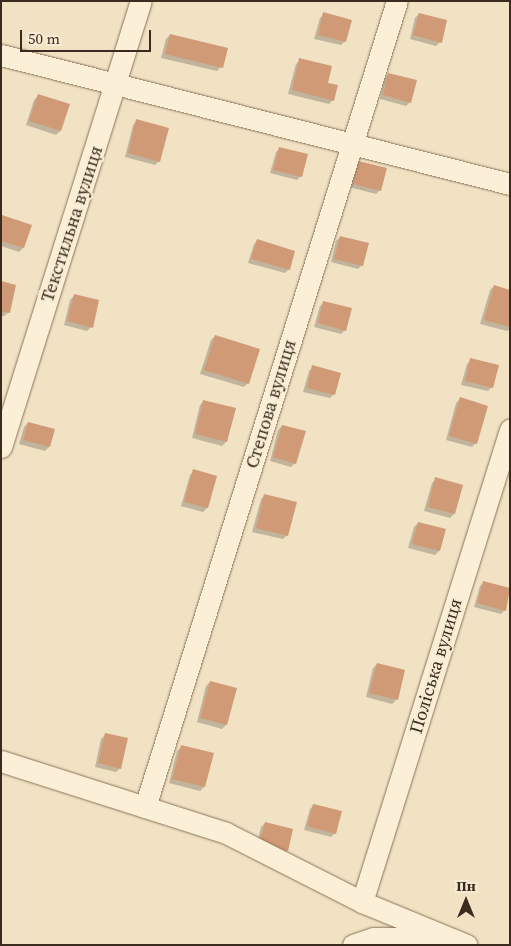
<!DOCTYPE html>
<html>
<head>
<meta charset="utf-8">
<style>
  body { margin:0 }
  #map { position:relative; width:511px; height:946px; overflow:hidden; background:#f0e2c3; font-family:"Source Serif 4",serif }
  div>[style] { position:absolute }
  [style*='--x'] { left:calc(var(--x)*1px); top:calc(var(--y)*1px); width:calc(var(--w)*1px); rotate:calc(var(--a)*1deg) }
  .shadow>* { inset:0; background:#0003 }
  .building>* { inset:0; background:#d19a77 }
  .roads { filter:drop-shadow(0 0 1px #8c7359) drop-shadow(0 0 1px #8c7359) }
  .minor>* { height:21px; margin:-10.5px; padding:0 10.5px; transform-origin:10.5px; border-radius:10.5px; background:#fbefd7 }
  span { translate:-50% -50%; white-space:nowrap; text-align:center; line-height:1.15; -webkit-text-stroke:4px #f7ecd3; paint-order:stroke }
  .street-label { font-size:18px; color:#3b2b1e }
  .frame { position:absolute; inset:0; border:2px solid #3b2b1e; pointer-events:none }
  .north { position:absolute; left:441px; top:876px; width:50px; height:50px; -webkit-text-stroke:4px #f7ecd3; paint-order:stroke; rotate:0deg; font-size:14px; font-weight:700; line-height:20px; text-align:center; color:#3b2b1e }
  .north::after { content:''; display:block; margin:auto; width:18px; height:22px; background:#3b2b1e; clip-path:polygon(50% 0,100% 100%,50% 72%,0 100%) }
  .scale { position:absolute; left:20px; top:30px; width:131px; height:22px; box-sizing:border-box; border:2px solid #3b2b1e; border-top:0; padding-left:6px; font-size:15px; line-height:18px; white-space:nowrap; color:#3b2b1e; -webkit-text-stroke:4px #f7ecd3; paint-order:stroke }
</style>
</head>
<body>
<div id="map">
  <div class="shadow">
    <div style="clip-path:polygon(324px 14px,345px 41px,341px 45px,314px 39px,320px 18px)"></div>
    <div style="clip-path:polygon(419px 14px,440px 42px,436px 46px,410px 39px,415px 18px)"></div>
    <div style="clip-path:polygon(170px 35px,221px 67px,217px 71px,161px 58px,166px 39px)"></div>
    <div style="clip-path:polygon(300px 60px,326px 83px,333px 100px,329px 104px,288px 94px,296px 64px)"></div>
    <div style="clip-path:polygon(389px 74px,410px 102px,406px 106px,380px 99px,385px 78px)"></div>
    <div style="clip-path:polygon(38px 96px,68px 105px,60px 131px,56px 135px,26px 125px,34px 100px)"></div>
    <div style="clip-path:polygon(137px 121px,159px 161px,155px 165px,125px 157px,133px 125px)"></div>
    <div style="clip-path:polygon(280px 148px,301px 176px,297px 180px,270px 173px,276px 152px)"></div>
    <div style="clip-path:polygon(359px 162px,380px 190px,376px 194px,349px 187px,355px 166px)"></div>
    <div style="clip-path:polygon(2px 216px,30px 225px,23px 248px,19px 252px,1px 246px)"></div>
    <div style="clip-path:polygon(340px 237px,362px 265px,358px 269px,331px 262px,336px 241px)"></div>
    <div style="clip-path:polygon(258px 240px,289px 269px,285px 273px,248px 263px,254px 244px)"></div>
    <div style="clip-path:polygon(1px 282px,9px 312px,4px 316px,1px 316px)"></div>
    <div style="clip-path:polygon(494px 286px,510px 291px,510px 329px,507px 331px,480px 324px,490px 290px)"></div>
    <div style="clip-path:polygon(74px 296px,91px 327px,87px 331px,64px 325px,70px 300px)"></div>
    <div style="clip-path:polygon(324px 302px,345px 330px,341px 334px,314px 327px,320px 306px)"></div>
    <div style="clip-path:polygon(215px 336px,248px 383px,244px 387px,200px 374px,211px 340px)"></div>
    <div style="clip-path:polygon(471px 360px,492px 387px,488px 391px,461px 385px,467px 364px)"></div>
    <div style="clip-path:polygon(313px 367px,334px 394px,330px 398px,303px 392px,309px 371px)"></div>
    <div style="clip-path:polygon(460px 399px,476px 443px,472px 447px,446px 440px,456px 403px)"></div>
    <div style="clip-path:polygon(204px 401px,226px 442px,222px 446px,192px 438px,200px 405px)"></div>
    <div style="clip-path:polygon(28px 423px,49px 447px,45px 451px,19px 444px,24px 427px)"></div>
    <div style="clip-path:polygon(282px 426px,295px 463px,291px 467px,270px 461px,278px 430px)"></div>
    <div style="clip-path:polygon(194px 471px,216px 476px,207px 508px,203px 512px,181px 506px,190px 475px)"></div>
    <div style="clip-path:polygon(436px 479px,454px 514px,450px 518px,424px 511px,432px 483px)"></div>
    <div style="clip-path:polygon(265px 495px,287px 535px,283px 539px,252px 532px,261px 499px)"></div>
    <div style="clip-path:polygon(418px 523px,445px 530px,439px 551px,435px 555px,408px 548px,414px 527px)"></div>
    <div style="clip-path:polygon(484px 582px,510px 589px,505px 610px,501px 614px,474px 607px,480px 586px)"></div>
    <div style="clip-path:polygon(377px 664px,404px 670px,396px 700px,392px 704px,366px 697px,373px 668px)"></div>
    <div style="clip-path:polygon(210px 682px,226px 725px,222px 729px,197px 722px,206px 686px)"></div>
    <div style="clip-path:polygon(106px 734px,120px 768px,116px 772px,95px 767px,101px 739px)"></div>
    <div style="clip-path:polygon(181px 747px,204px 787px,200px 791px,169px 783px,177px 751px)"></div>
    <div style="clip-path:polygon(314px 805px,335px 833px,331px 837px,304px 830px,310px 809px)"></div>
    <div style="clip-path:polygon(265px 823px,292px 830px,287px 851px,283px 855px,256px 848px,261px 827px)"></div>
  </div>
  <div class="building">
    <div style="clip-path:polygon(323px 12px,352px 20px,346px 42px,318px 35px)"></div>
    <div style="clip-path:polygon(419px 13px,447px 20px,442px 43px,413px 35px)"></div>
    <div style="clip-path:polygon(170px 34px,228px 48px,223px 68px,165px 54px)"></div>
    <div style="clip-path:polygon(299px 58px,332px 66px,328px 83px,338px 85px,334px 101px,292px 90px)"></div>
    <div style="clip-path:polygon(388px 73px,417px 80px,411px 103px,383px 95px)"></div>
    <div style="clip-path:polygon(38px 94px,70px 104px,61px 131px,29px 121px)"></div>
    <div style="clip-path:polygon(136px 119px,169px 128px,160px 162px,128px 153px)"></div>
    <div style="clip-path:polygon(279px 147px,308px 154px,302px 177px,273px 170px)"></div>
    <div style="clip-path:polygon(358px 161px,387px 168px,381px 191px,353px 184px)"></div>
    <div style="clip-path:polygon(2px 215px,32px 225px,24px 248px,1px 241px)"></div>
    <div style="clip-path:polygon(340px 236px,369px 243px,363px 266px,334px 259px)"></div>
    <div style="clip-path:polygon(257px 239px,295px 251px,290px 270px,251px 259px)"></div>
    <div style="clip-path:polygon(1px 281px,16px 285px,10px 313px,1px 311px)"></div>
    <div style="clip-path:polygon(494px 285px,510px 290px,510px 327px,484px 320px)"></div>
    <div style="clip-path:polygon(74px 294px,99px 300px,93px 328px,67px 321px)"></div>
    <div style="clip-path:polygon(323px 301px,352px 308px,346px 331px,318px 323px)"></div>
    <div style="clip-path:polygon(215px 335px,260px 349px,249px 384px,204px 370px)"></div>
    <div style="clip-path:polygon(470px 358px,499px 365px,493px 388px,465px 381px)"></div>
    <div style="clip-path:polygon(312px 365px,341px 373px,335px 395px,307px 388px)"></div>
    <div style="clip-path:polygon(460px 397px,488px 406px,477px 444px,449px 436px)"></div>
    <div style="clip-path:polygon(203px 400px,236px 408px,227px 442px,195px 434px)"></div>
    <div style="clip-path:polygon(28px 422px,55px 429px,50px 447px,23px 440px)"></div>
    <div style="clip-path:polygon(282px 425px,306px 431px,296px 464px,273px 457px)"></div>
    <div style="clip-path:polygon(193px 469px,217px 476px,208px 508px,184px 502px)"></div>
    <div style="clip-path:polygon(435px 477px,463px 485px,455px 514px,428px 507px)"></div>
    <div style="clip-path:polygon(264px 494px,297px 502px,288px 536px,256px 528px)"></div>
    <div style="clip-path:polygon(418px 522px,446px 529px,440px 551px,412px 544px)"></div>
    <div style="clip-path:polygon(483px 581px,510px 588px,506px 611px,477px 603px)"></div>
    <div style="clip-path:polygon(377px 663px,405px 670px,398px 700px,369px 693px)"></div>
    <div style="clip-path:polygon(210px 681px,237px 688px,227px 725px,200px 718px)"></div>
    <div style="clip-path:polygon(105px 733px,128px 738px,121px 769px,98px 763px)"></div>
    <div style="clip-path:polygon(181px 745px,214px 753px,205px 787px,172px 779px)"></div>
    <div style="clip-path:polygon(313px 804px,342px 811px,336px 834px,307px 826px)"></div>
    <div style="clip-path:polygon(265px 822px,293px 829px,288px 851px,259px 844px)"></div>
  </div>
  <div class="roads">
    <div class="minor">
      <div style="--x:1;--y:55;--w:525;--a:14.22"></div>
      <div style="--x:1;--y:447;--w:467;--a:-72.6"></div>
      <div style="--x:1;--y:761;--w:236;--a:17.7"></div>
      <div style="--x:226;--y:833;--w:153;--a:26.9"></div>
      <div style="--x:362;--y:902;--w:113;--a:22.3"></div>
      <div style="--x:145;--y:807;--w:844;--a:-72.64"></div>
      <div style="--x:362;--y:902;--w:495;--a:-72.6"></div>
      <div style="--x:353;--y:945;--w:21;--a:-19"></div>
      <div style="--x:373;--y:938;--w:64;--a:0"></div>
    </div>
  </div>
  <div class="street-label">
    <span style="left:72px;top:224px;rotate:-72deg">Текстильна вулиця</span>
    <span style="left:271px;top:404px;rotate:-73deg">Степова вулиця</span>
    <span style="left:436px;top:666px;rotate:-73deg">Поліська вулиця</span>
  </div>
  <div class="frame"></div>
  <div class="north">Пн</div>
  <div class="scale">50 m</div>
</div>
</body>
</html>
